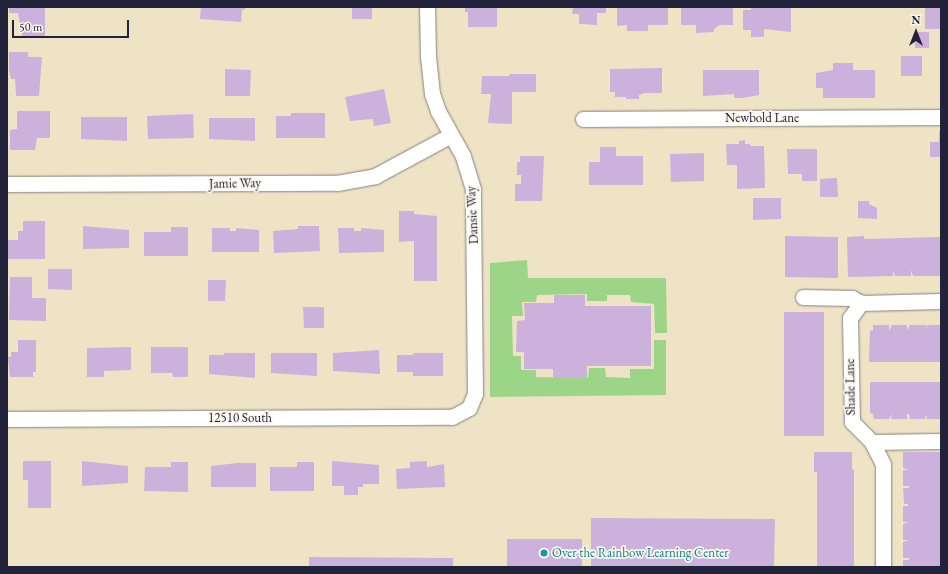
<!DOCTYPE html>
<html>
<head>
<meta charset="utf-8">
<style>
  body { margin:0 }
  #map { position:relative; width:948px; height:574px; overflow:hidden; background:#efe3c5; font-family:"EB Garamond",serif }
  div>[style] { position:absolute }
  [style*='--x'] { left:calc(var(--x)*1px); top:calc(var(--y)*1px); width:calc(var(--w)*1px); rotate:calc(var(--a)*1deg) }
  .green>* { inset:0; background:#9cd588 }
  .building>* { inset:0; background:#ccb1dd }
  .roads { filter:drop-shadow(0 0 1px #888280) drop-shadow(0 0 1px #888280) }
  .street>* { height:15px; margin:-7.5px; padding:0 7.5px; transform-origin:7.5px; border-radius:7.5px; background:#fff }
  .dots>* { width:11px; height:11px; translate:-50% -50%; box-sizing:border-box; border:2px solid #fbf7ec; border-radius:50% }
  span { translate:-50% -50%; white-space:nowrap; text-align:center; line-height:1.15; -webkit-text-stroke:3.5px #fbf7ec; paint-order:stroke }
  .street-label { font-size:13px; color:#22223b }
  .culture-label { font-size:13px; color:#0d838f }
  .left { translate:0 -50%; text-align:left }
  .frame { position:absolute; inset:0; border:8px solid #22223b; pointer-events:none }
  .north { position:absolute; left:896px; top:12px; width:40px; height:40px; -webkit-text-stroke:3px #fbf7ec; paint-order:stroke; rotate:0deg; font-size:11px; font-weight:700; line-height:16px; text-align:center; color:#22223b }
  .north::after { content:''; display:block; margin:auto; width:14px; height:18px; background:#22223b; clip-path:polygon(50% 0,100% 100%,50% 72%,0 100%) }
  .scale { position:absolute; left:12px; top:20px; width:117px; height:18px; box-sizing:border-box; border:2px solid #22223b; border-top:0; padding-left:5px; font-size:12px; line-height:14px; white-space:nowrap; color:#22223b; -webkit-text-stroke:3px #fbf7ec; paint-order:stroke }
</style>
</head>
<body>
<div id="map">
  <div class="green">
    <div style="clip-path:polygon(527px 260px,528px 278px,666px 278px,667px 333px,655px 333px,654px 304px,631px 302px,630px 295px,607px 295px,607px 301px,587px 301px,587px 294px,537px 295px,536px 302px,522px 302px,523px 316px,512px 316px,513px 356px,521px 356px,521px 370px,536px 370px,536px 377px,588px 378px,589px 368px,605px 368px,606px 377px,630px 378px,630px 369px,654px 369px,654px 340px,666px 340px,666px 395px,490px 397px,490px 263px)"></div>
  </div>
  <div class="building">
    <div style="clip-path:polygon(9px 7px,45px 7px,45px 36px,22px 36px,18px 13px,9px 13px)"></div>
    <div style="clip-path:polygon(201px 7px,245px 7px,245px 10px,242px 9px,241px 22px,200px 19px)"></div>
    <div style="clip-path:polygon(352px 7px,372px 7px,372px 19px,352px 19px)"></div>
    <div style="clip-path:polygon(465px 7px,497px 7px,497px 27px,468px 27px,468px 12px,465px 12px)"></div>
    <div style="clip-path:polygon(573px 7px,606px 7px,606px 13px,597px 13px,597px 25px,579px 24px,579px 14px,572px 14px)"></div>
    <div style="clip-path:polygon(617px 7px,668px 7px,668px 25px,648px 25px,648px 31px,627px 31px,627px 25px,617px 26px)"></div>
    <div style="clip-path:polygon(681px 7px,733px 7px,733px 25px,720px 25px,714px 29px,714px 32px,696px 33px,696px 25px,681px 25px)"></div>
    <div style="clip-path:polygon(751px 7px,791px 7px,791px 32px,764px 29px,764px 37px,751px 37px,751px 30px,743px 30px,743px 10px,751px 10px)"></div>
    <div style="clip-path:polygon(925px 7px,941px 7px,941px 29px,925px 29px)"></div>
    <div style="clip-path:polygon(915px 32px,929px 32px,929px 48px,915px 48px)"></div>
    <div style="clip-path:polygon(9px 52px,28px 52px,28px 57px,42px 57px,39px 96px,16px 96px,15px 79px,11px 79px,9px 70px)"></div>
    <div style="clip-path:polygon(901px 56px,922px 56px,922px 76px,901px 76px)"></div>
    <div style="clip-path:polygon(833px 63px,853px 63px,853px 70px,875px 70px,875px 98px,823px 98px,823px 88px,816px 88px,816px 73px,833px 70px)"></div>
    <div style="clip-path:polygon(662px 68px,662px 93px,645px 93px,639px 95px,639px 99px,626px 99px,626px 97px,615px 97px,615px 92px,610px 92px,610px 69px)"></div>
    <div style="clip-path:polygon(225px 69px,251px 70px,250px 96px,225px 96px)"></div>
    <div style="clip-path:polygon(703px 70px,759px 70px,759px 95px,743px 98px,734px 98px,734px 94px,703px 96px)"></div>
    <div style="clip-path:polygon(510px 74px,536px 74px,536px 92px,512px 92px,512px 124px,488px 123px,491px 94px,481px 94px,482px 76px,509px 76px)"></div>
    <div style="clip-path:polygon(384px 89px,391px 123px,374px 126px,373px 119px,350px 121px,345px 97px)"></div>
    <div style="clip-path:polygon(17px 111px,50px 111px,50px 138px,37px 138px,35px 150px,10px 150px,10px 130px,17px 129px)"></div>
    <div style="clip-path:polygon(291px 113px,325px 113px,325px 138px,276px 138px,276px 116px,291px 116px)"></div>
    <div style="clip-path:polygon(193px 114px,194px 138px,148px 139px,147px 116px)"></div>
    <div style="clip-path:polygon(81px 117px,127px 117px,127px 141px,81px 139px)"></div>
    <div style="clip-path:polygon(209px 118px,255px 118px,255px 141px,209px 139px)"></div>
    <div style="clip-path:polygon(939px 131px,941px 131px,941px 157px,930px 157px,930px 142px,939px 142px)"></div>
    <div style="clip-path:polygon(745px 140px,745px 144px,750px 144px,750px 146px,764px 146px,765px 188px,737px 189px,737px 165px,727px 165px,726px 144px,739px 144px,739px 141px)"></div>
    <div style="clip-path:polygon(600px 147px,616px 147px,616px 156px,643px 156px,643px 185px,589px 185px,589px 162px,600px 162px)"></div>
    <div style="clip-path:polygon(787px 149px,817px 149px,817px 181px,802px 181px,802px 174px,788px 174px)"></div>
    <div style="clip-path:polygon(704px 153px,704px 181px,671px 182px,670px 154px)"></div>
    <div style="clip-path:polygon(520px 156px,544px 156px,542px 201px,515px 201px,515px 184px,521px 184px,521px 175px,517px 175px,517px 162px,520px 162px)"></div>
    <div style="clip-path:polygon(837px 178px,838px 197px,820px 197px,820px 179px)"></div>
    <div style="clip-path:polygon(753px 198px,781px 198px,781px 219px,753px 220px)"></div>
    <div style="clip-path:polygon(858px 201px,869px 201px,869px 204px,877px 208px,877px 219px,858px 218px)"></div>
    <div style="clip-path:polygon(399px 211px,414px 211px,414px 214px,437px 216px,437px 281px,414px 281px,414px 241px,399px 242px)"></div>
    <div style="clip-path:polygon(23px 221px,45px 221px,45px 259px,8px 259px,8px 240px,18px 240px,18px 231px,23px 231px)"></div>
    <div style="clip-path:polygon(83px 226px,129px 230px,129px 248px,83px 249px)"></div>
    <div style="clip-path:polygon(298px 226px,319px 226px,320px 251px,274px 253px,273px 231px,298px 229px)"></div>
    <div style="clip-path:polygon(171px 227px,188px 227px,188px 256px,144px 256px,144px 232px,171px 232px)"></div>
    <div style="clip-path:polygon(212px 228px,230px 228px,230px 231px,236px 231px,236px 228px,259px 230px,259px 252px,212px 252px)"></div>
    <div style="clip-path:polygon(338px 228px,354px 228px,354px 231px,361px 231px,361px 228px,384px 230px,384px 252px,339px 253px)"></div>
    <div style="clip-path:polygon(785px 236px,838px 237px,838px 278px,785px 277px)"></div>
    <div style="clip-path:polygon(864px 236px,864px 239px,941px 237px,941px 276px,913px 276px,911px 270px,911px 276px,895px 276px,893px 270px,893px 276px,848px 277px,847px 237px)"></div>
    <div style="clip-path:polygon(48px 269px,72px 269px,72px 290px,48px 289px)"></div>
    <div style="clip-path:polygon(10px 277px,32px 277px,32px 298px,46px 298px,46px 321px,9px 320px)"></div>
    <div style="clip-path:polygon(208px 280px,226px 280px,225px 301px,208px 301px)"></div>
    <div style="clip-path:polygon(554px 295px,585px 295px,585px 306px,651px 306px,651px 366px,587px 366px,587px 378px,553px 378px,553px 369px,524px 369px,524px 352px,516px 352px,517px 321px,525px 320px,524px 303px,554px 303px)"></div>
    <div style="clip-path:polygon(303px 307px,324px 307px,324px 328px,304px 328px)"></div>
    <div style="clip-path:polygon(784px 312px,824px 312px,824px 436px,784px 436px)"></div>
    <div style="clip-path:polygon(873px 325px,889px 325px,889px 331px,892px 325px,907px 325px,907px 330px,910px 325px,926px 325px,926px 330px,927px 325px,941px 325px,941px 362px,869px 362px,870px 330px,873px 331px)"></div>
    <div style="clip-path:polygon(18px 340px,36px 340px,36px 372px,33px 372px,33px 377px,10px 377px,8px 357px,11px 357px,11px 352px,18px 352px)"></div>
    <div style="clip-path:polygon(131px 347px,131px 370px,104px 371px,104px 377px,87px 377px,87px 348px)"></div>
    <div style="clip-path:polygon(151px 347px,188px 347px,188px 377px,173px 377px,172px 373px,151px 373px)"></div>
    <div style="clip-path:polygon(379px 350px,380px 374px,333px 371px,333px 353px)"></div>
    <div style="clip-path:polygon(224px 353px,255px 353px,255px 378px,209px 374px,209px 355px,224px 355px)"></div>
    <div style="clip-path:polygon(271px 353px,317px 353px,317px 376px,271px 373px)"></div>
    <div style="clip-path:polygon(413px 353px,443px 353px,443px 376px,413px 376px,413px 372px,397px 372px,397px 355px,413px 355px)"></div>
    <div style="clip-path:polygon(870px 382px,941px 382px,941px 419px,927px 419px,927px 414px,925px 419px,910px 419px,909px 414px,907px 414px,907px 419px,891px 419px,892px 414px,889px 419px,874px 419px,873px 414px,870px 413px)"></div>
    <div style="clip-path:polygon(814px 452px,852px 452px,852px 469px,854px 470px,854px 567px,817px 567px,817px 472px,814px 472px)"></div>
    <div style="clip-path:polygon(903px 452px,941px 452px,940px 567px,903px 567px,903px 560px,909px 560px,909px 558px,903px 558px,903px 542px,909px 540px,903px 540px,903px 524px,909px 522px,903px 522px,903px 506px,908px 506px,908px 504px,904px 504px,903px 488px,909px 488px,909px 486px,903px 486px,903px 470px,909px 470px,903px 468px)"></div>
    <div style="clip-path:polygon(23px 461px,51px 461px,51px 508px,28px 508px,28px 480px,23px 480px)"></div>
    <div style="clip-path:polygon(82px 461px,128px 466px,128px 483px,82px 486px)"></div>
    <div style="clip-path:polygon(332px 461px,379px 465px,379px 484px,363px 484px,363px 487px,358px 487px,358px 495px,344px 495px,344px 486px,332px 486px)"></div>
    <div style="clip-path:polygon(427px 461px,427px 467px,444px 464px,445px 487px,397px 489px,396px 469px,410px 468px,410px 462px)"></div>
    <div style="clip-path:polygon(171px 462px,188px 462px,188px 492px,144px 491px,145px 467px,171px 467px)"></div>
    <div style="clip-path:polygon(297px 462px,314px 462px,314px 491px,270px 491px,270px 467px,297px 467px)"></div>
    <div style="clip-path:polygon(237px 463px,256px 463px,256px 487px,211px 487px,211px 466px)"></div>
    <div style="clip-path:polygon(591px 518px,775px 519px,774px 567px,591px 567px)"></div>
    <div style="clip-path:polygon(507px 539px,582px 539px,582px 567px,507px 567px)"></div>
    <div style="clip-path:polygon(309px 557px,453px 558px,453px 567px,309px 567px)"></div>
  </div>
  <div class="roads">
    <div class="street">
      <div style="--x:583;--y:119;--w:358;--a:-0.3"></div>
      <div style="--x:7;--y:184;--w:330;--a:-0.2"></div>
      <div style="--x:337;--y:183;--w:39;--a:-10"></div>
      <div style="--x:375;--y:176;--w:86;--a:-28.3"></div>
      <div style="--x:803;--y:297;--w:49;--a:1.2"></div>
      <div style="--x:852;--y:298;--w:10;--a:29"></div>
      <div style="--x:7;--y:419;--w:445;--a:-0.3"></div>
      <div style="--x:452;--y:417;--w:19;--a:-28"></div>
      <div style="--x:469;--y:408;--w:15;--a:-67"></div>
      <div style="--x:475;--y:394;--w:205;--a:-90.6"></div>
      <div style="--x:473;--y:189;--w:34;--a:-107"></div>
      <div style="--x:463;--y:156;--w:51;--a:-119.1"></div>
      <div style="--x:438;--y:111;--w:18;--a:-109"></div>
      <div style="--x:432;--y:94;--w:37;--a:-96"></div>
      <div style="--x:428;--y:57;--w:50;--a:-91.1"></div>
      <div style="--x:872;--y:442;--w:69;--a:-0.8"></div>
      <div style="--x:883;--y:567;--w:103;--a:-90"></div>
      <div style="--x:883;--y:464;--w:25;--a:-117"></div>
      <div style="--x:872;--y:442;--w:28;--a:-135"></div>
      <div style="--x:852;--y:422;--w:104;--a:-91.1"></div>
      <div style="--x:850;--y:318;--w:19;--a:-54"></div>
      <div style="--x:861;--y:303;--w:80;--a:-1.4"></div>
    </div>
  </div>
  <div class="dots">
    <div style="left:544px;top:553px;background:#0f9aa8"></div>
  </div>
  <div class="street-label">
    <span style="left:762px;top:118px">Newbold Lane</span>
    <span style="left:235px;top:184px;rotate:-1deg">Jamie Way</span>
    <span style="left:473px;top:215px;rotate:-93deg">Dansie Way</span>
    <span style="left:851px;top:387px;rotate:-91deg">Shade Lane</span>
    <span style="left:240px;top:418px">12510 South</span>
  </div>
  <div class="culture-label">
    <span class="left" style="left:552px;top:553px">Over the Rainbow Learning Center</span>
  </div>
  <div class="frame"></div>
  <div class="north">N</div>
  <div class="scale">50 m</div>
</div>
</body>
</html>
